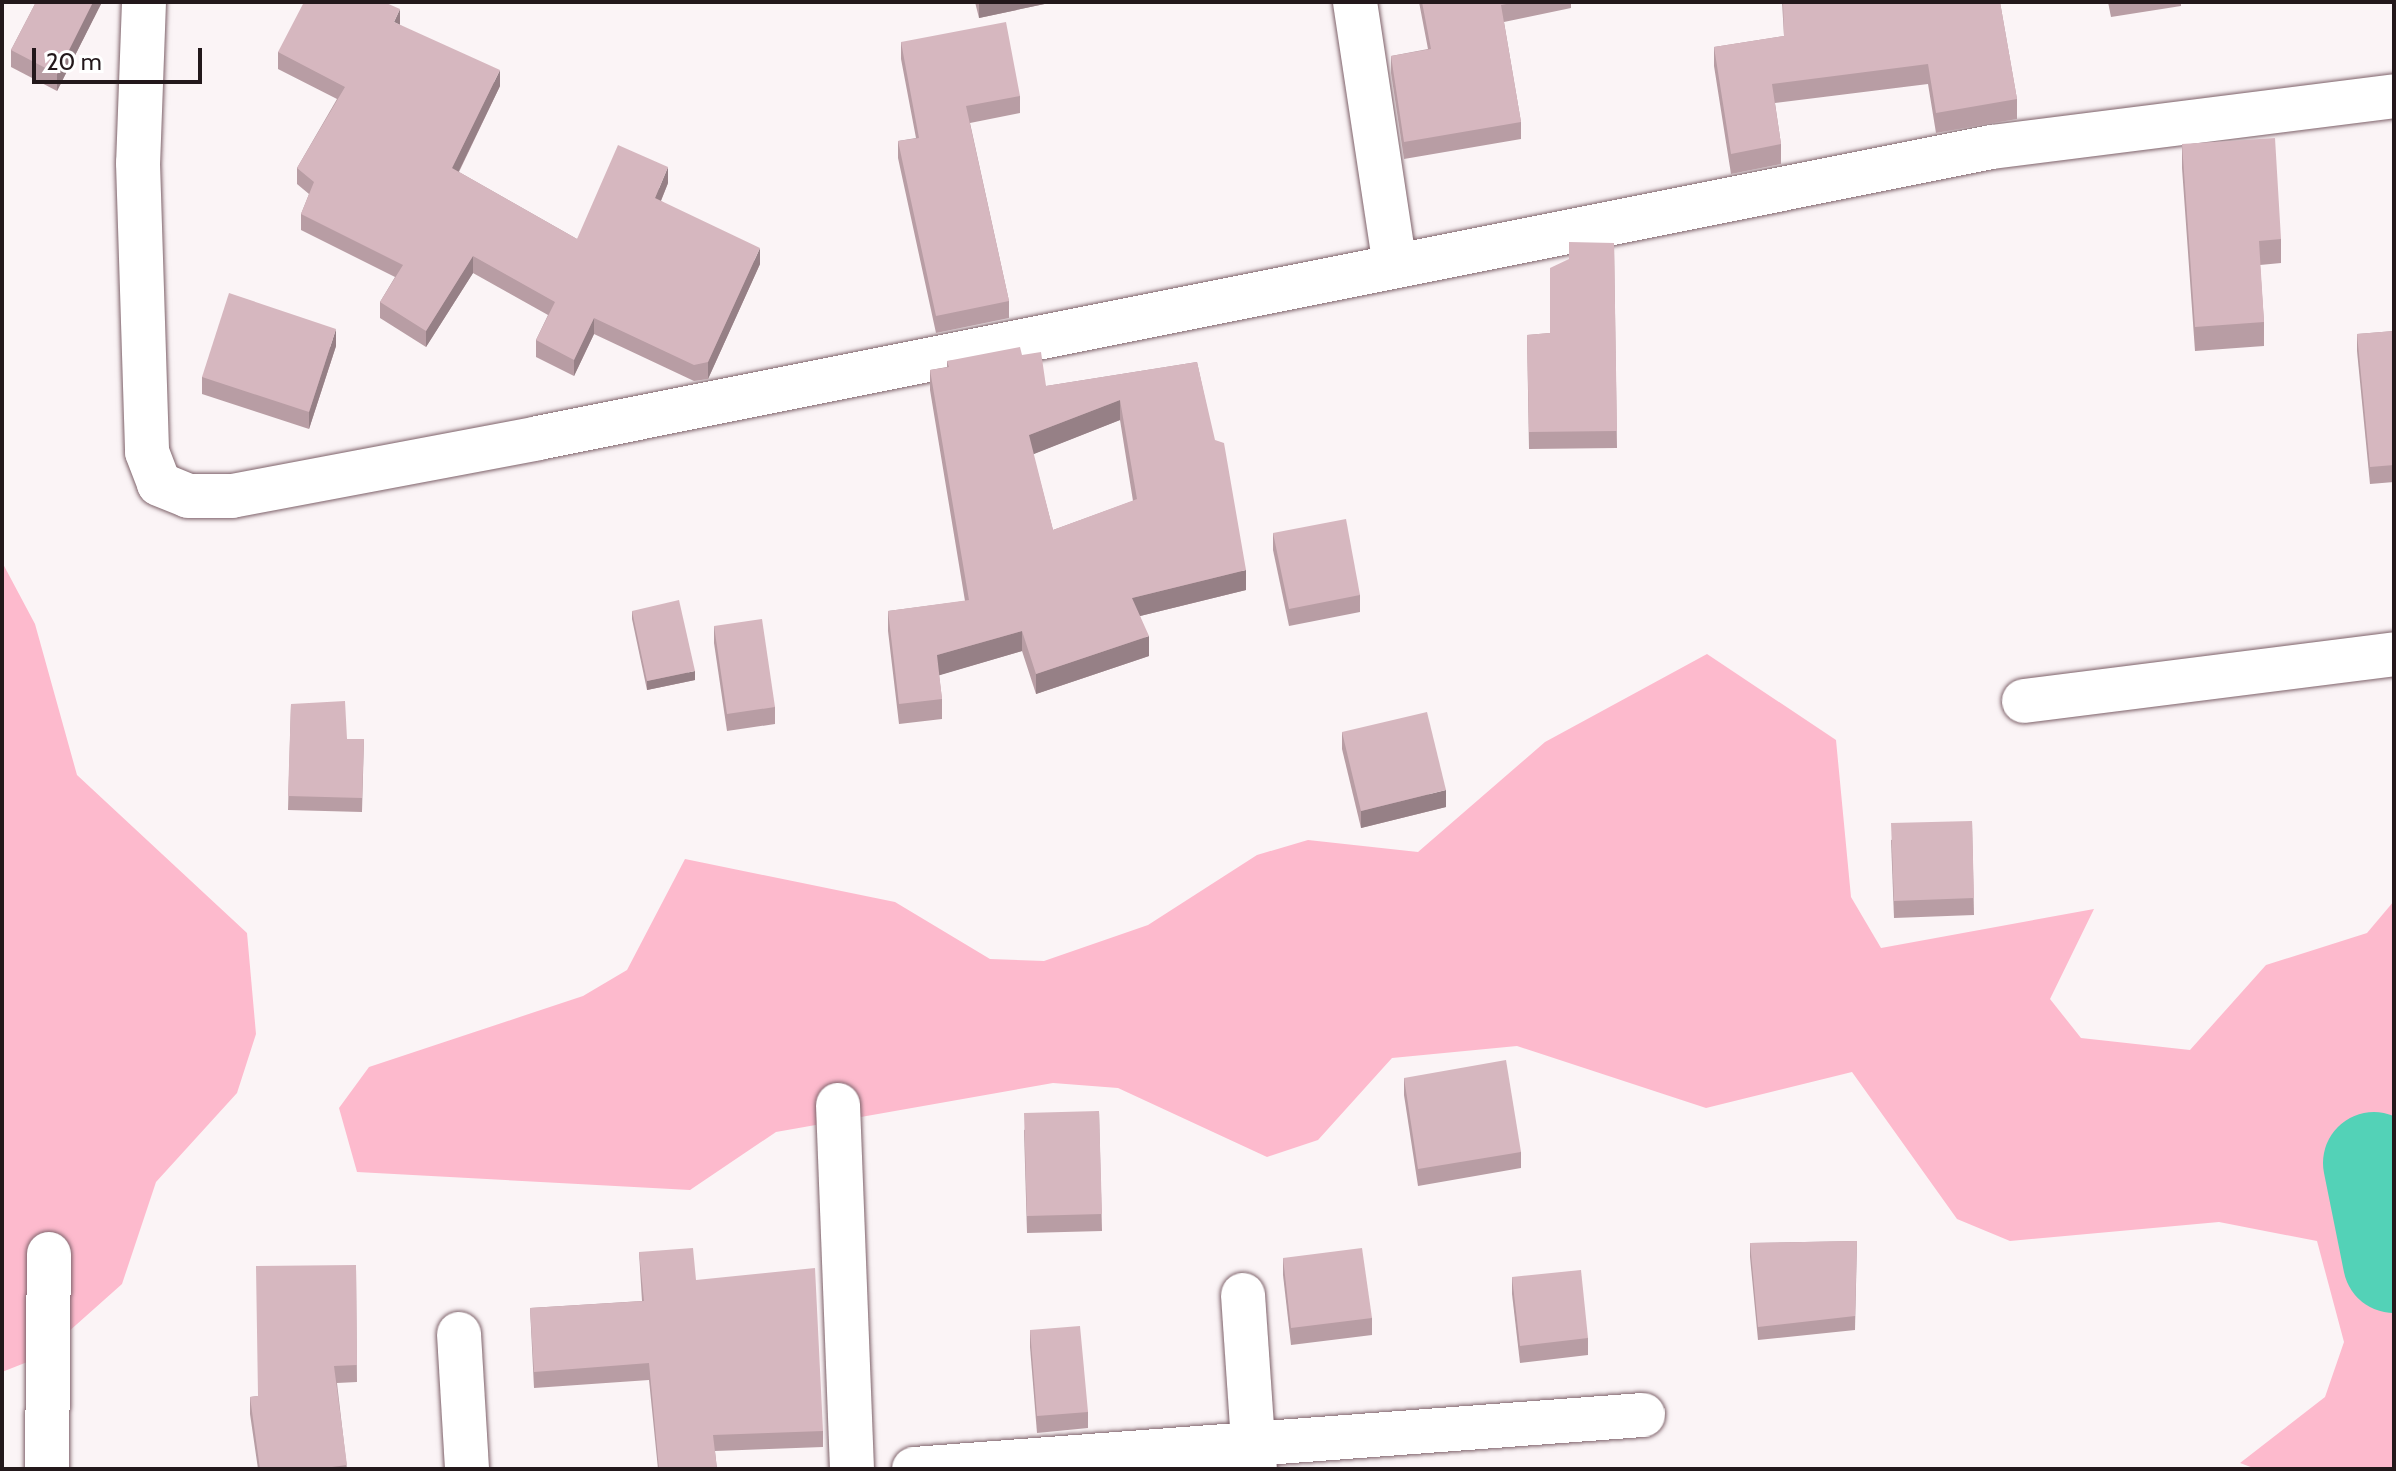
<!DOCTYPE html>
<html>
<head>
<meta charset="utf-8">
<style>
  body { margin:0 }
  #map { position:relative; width:2396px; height:1471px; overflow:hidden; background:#fbf4f6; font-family:Cabin,sans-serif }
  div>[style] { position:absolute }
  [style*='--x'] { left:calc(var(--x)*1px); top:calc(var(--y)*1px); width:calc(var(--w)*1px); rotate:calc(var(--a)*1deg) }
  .green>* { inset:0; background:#fdbacd }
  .river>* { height:102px; margin:-51px; padding:0 51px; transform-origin:51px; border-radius:51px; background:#53d2b7 }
  .roads { filter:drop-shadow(0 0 2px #7e626a) drop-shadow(0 0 2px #7e626a) }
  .minor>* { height:44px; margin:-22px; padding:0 22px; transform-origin:22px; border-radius:22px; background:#fff }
  .wall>* { inset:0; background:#b89da4 }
  .shaded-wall>* { inset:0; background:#968086 }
  .building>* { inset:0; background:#d6b7bf }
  span { translate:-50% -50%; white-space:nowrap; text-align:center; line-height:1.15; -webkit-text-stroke:8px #fff; paint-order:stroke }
  .frame { position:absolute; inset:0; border:4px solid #23181b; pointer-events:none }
  .scale { position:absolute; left:32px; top:48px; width:170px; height:36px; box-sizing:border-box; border:4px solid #23181b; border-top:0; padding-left:10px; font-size:24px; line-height:28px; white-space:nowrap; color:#23181b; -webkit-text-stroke:6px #fff; paint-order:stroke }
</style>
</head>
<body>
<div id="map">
  <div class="green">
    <div style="clip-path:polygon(2px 562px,35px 624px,77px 775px,247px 933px,256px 1034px,237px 1093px,156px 1182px,122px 1284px,40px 1357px,2px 1372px)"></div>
    <div style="clip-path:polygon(1707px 654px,1836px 740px,1851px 897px,1881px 948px,2094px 909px,2050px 999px,2081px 1038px,2190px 1050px,2266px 965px,2367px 933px,2394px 901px,2394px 1469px,2256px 1469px,2240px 1463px,2325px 1397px,2344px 1342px,2317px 1241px,2219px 1222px,2010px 1241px,1957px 1219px,1852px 1072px,1706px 1108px,1517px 1046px,1392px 1058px,1318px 1140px,1267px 1157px,1118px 1088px,1053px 1083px,776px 1132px,690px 1190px,357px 1172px,339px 1108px,369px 1067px,583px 996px,627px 970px,685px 859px,895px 902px,990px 959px,1044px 961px,1148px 925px,1257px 855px,1308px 840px,1418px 852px,1545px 742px)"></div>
  </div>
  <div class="river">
    <div style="--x:2374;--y:1163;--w:101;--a:78.6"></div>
  </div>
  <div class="roads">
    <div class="minor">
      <div style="--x:144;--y:2;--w:161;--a:92.1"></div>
      <div style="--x:138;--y:163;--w:289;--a:88.2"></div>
      <div style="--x:147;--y:452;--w:34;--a:69"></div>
      <div style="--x:159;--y:484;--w:31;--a:22"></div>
      <div style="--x:188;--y:496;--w:44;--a:0"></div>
      <div style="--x:232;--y:496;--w:311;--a:-10.7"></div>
      <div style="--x:538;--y:438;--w:1483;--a:-11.32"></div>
      <div style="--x:1992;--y:147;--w:405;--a:-7.2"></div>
      <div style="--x:1355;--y:2;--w:266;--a:81.4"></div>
      <div style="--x:2024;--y:701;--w:373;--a:-7.2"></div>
      <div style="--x:838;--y:1105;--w:364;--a:87.8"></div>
      <div style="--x:1243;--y:1295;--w:174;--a:86.1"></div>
      <div style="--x:459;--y:1334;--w:135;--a:86.6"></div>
      <div style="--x:47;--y:1469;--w:215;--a:-89.5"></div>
      <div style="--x:914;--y:1469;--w:731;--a:-4.24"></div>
    </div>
  </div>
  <div class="wall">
    <div style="clip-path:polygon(36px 2px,102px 2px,57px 91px,11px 67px,11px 50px)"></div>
    <div style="clip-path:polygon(975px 2px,1054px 2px,979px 18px)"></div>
    <div style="clip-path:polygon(1419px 2px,1571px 2px,1571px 8px,1504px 22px,1521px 122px,1521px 139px,1404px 159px,1391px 73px,1391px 56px,1428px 49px)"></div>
    <div style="clip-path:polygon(1782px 2px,2000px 2px,2017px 99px,2017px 119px,1936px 133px,1928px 84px,1775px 103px,1781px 144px,1781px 164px,1731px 174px,1714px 66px,1714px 47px,1784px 36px)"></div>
    <div style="clip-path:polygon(2108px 2px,2181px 2px,2181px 6px,2111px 17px)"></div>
    <div style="clip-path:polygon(400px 25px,500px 86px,459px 172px,577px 239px,668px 183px,661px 201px,760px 264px,708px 379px,694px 381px,594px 334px,574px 376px,536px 357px,536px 340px,548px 315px,473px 273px,426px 347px,380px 318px,380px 302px,395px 277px,301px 230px,301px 214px,309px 194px,297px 184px,297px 168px,337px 99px,278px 69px,278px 52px)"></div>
    <div style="clip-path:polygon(901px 42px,1020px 96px,1020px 113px,970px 123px,1009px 301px,1009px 318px,936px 333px,898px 158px,898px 141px,916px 138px,901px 59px)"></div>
    <div style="clip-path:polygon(2182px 144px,2281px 239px,2281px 263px,2260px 265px,2264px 322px,2264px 346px,2195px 351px,2182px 168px)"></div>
    <div style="clip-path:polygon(1614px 243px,1617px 448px,1529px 449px,1527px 335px,1550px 333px)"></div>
    <div style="clip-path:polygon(2394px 331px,2394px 482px,2370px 484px,2357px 351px,2357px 334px)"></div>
    <div style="clip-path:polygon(336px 346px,309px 429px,202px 394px,202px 377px)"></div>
    <div style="clip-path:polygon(evenodd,1022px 355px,1046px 386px,1197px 362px,1246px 590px,1140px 616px,1149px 656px,1036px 694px,1022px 651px,939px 675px,942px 699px,942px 719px,899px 724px,888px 631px,888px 611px,965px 601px,930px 390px,930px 370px,947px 367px,947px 361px,1022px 355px,1120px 420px,1133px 501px,1053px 530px,1033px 454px,1120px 420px)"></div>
    <div style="clip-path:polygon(1273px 533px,1360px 595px,1360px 612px,1289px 626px,1273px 550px)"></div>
    <div style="clip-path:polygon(632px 611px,695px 680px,647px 690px,632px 619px)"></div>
    <div style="clip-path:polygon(714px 626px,775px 707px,775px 724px,727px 731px,714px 643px)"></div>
    <div style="clip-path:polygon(291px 704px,347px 739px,364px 739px,362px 812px,288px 810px)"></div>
    <div style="clip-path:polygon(1342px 732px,1446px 807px,1361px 828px,1342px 749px)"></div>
    <div style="clip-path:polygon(1972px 821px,1974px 915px,1894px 918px,1891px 840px)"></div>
    <div style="clip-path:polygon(1404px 1078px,1521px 1152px,1521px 1168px,1418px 1186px,1404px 1095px)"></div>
    <div style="clip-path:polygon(1099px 1111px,1102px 1231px,1027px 1233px,1024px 1130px)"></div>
    <div style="clip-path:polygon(1857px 1241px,1855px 1330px,1758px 1340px,1750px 1257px,1750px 1243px)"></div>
    <div style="clip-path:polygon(639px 1252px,696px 1280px,823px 1431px,823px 1447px,715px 1451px,717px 1469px,658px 1469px,649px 1380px,534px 1388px,530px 1308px,642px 1301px)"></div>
    <div style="clip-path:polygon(1283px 1258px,1372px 1318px,1372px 1335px,1291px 1345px,1283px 1275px)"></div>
    <div style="clip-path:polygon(356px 1265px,357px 1382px,337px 1383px,347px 1469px,258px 1469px,250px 1414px,250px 1397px,258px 1396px)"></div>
    <div style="clip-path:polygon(1512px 1277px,1588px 1338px,1588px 1355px,1520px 1363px,1512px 1294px)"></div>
    <div style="clip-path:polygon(1030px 1330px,1088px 1412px,1088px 1428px,1037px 1433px,1030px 1347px)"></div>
  </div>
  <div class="shaded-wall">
    <div style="clip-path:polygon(93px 2px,102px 2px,57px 91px,57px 74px)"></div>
    <div style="clip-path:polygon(979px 2px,1054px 2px,979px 18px)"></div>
    <div style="clip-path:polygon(400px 9px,400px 25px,394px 22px)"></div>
    <div style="clip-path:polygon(500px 70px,500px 86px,452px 185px,452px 168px)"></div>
    <div style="clip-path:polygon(668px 167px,668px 183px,655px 215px,655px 198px)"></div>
    <div style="clip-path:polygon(760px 248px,760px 264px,708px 379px,708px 362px)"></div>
    <div style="clip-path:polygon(473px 256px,473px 273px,426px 347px,426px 331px)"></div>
    <div style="clip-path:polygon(594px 318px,594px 334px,574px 376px,574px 360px)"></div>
    <div style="clip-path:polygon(336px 329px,336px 346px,309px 429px,309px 412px)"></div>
    <div style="clip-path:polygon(1120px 400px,1120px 420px,1029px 456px,1029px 435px)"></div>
    <div style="clip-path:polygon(1246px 570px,1246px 590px,1132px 618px,1132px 598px)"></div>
    <div style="clip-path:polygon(1022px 631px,1022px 651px,937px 676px,937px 655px)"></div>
    <div style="clip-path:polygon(1149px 636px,1149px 656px,1036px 694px,1036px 674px)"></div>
    <div style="clip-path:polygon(695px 671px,695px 680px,647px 690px,647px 681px)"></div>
    <div style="clip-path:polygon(1446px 790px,1446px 807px,1361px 828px,1361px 811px)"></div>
  </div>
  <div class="building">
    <div style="clip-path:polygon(36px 2px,93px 2px,57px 74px,11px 50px)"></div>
    <div style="clip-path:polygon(304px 2px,384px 2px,400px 9px,394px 22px,500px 70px,452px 168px,577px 239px,618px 145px,668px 167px,655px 198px,760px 248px,708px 362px,694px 365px,594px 318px,574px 360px,536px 340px,555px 302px,473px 256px,426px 331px,380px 302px,403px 265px,301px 214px,314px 182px,297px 168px,345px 87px,278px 52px)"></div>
    <div style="clip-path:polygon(1422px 2px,1517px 2px,1501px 5px,1521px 122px,1404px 142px,1391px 56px,1431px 49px)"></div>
    <div style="clip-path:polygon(1783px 2px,2000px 2px,2017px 99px,1936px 113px,1928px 64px,1772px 84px,1781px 144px,1731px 154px,1714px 47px,1784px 36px)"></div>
    <div style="clip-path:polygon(1006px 22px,1020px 96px,966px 106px,1009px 301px,936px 316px,898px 141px,919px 138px,901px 42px)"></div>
    <div style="clip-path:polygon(2275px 138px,2281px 239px,2259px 241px,2264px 322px,2195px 327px,2182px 144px)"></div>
    <div style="clip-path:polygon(1569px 242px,1614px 243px,1617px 431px,1529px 432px,1527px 335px,1550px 333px,1550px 268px,1569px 259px)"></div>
    <div style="clip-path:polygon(229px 293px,336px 329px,309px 412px,202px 377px)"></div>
    <div style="clip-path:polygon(2394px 331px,2394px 465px,2370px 467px,2357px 334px)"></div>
    <div style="clip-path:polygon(evenodd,1020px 347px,1022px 355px,1041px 352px,1046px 386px,1197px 362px,1215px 440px,1224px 443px,1246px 570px,1132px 598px,1149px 636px,1036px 674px,1022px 631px,937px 655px,942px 699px,899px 704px,888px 611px,969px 600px,930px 370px,949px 367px,947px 361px,1020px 347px,1120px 400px,1137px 499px,1053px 530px,1029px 435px,1120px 400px)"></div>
    <div style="clip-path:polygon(1346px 519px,1360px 595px,1289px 609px,1273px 533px)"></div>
    <div style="clip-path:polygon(679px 600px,695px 671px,647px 681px,632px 611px)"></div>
    <div style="clip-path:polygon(762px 619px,775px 707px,727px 714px,714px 626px)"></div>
    <div style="clip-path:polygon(345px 701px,347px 739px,364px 739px,362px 798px,288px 796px,291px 704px)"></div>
    <div style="clip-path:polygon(1427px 712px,1446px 790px,1361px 811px,1342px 732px)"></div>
    <div style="clip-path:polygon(1972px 821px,1974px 898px,1894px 901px,1891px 823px)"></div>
    <div style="clip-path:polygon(1506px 1060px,1521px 1152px,1418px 1169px,1404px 1078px)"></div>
    <div style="clip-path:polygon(1099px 1111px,1102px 1214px,1027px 1216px,1024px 1113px)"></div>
    <div style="clip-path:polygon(1857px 1241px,1855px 1316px,1758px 1327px,1750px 1243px)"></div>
    <div style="clip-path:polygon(693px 1248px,696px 1280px,815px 1268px,823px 1431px,713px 1435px,717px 1469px,659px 1469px,649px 1363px,534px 1372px,530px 1308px,644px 1301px,639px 1252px)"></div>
    <div style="clip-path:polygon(1362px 1248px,1372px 1318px,1291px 1328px,1283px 1258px)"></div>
    <div style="clip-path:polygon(356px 1265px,357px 1365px,334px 1366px,347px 1465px,317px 1469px,260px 1469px,250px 1397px,258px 1396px,256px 1266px)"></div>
    <div style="clip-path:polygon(1581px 1270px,1588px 1338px,1520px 1346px,1512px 1277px)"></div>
    <div style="clip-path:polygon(1080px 1326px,1088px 1412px,1037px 1416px,1030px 1330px)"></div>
  </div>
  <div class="frame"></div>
  <div class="scale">20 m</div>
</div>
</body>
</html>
